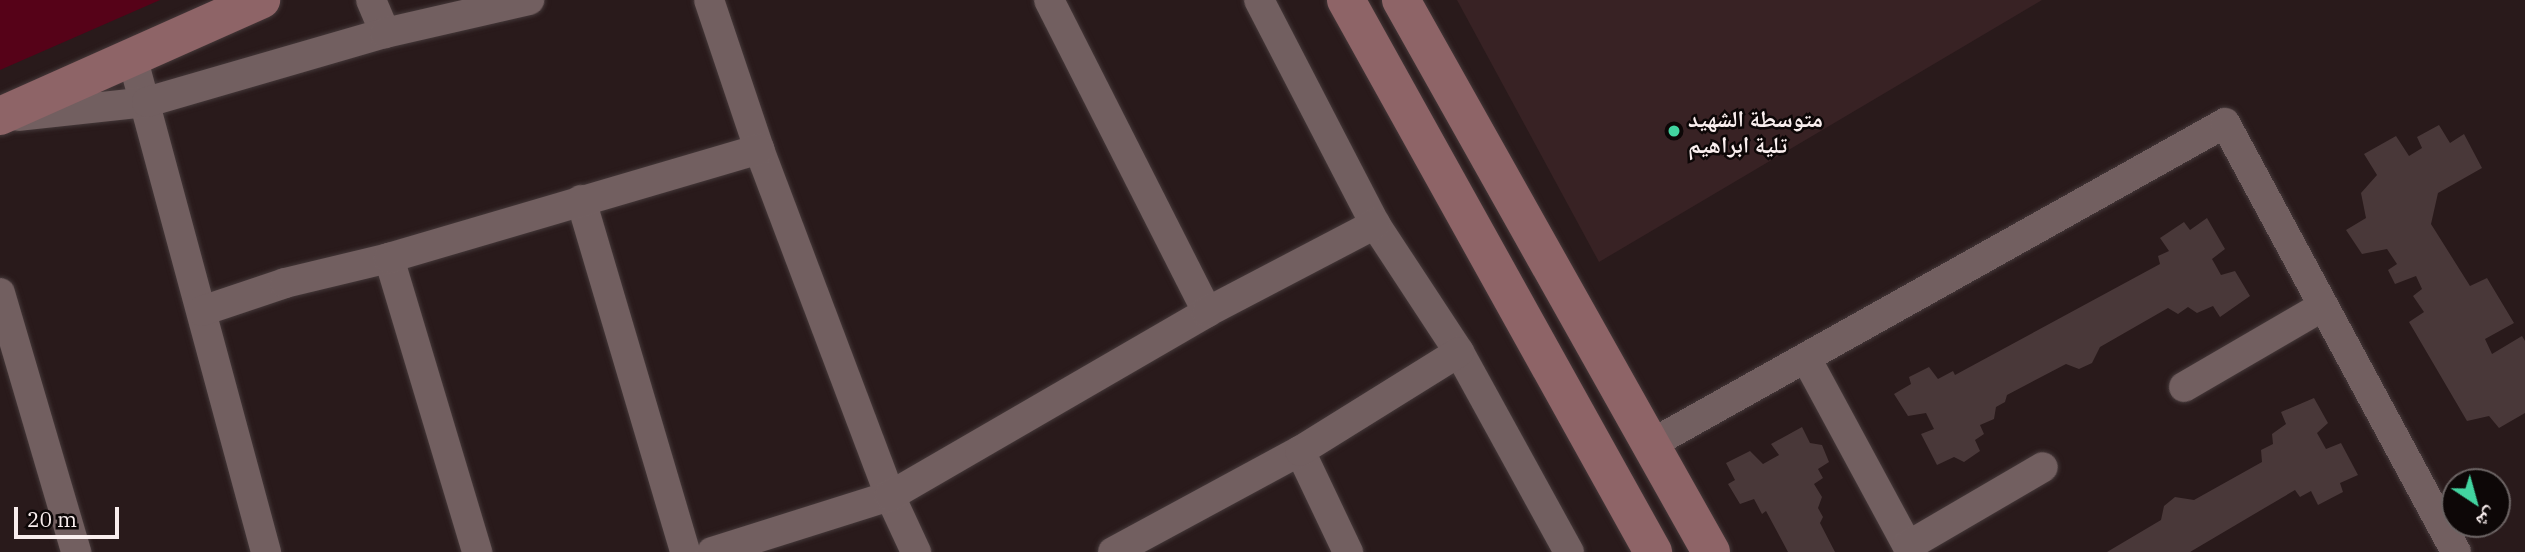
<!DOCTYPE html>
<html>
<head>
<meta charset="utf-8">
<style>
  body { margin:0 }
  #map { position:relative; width:2525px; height:552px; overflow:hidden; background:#291a1b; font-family:"IBM Plex Serif","Noto Naskh Arabic",serif }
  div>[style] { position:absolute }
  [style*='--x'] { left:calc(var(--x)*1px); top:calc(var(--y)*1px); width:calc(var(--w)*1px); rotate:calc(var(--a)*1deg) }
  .built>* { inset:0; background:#382224 }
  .green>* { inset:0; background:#560218 }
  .building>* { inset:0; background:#493839 }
  .roads { filter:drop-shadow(0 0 2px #443839) drop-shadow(0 0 2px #443839) }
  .street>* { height:30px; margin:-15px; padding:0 15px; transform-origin:15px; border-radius:15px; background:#725f60 }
  .secondary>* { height:38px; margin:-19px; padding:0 19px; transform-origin:19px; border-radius:19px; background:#8e6467 }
  .dots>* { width:19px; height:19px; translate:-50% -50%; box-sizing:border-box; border:4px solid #0d0707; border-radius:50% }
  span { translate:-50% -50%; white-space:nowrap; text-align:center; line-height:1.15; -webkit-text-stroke:5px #0d0707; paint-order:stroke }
  .poi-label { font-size:23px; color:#f9eeee; font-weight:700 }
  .left { translate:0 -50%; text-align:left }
  .north { position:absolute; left:2441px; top:468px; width:70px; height:70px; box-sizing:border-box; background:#0d0707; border:2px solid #6b6363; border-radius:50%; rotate:144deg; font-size:19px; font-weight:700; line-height:28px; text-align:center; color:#f9eeee }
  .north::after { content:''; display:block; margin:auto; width:24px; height:32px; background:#42d4a0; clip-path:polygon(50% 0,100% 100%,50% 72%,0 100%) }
  .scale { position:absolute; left:14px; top:507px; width:105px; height:32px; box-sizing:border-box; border:4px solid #f9eeee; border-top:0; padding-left:9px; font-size:21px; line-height:24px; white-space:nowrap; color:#f9eeee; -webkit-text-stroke:5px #0d0707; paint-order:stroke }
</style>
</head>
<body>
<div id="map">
  <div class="built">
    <div style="clip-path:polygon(1457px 0,2042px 0,1599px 262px)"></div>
  </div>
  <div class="green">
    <div style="clip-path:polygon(0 0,160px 0,0 70px)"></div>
  </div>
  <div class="building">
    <div style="clip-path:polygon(2439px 125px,2450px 143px,2464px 134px,2482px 168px,2438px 193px,2431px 224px,2470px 286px,2487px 278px,2514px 323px,2485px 339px,2492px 354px,2522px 336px,2525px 341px,2525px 413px,2499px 428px,2489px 416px,2467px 421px,2409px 322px,2424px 312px,2413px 296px,2422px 289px,2416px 276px,2395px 284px,2388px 270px,2397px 264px,2387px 249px,2362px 254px,2346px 230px,2366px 218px,2361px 193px,2377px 175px,2364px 154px,2396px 136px,2409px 156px,2422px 148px,2417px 137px)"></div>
    <div style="clip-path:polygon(2207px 218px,2225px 249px,2212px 259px,2221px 275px,2235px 271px,2250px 296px,2220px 317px,2213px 306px,2197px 313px,2188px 307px,2178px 314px,2168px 308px,2100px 347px,2092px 363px,2079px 369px,2066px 364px,2007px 395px,2005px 402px,1996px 407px,1994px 419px,1980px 425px,1984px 434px,1975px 440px,1980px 451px,1964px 462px,1954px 457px,1937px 465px,1921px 434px,1934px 429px,1926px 413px,1908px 416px,1894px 394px,1911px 384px,1909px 377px,1929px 367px,1938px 379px,1953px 371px,1955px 375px,2160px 264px,2158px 256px,2169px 251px,2160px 238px,2184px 222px,2190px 230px)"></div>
    <div style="clip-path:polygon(2314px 398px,2328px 423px,2317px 433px,2326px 449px,2341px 443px,2358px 475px,2340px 483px,2343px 492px,2318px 505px,2311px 491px,2300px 497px,2295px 490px,2190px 552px,2107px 552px,2161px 520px,2164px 506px,2175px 497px,2194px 500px,2262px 462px,2261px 450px,2273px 444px,2272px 434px,2286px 424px,2281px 412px)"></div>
    <div style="clip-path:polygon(1802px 427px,1810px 443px,1822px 445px,1829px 462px,1818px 469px,1823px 478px,1814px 484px,1822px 497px,1818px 508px,1823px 517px,1820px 523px,1835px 552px,1788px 552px,1766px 511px,1762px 514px,1754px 499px,1740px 504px,1728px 484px,1735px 480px,1726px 463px,1750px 451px,1763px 464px,1779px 455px,1771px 444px)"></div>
  </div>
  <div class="roads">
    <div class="street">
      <div style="--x:371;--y:0;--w:36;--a:67"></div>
      <div style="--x:709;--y:0;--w:157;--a:71.4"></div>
      <div style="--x:759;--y:149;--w:371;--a:69.3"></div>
      <div style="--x:890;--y:496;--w:62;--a:65.1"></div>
      <div style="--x:1049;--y:0;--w:350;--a:63.1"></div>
      <div style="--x:1259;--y:0;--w:252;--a:62.6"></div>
      <div style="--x:1375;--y:224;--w:153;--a:56.7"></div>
      <div style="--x:1459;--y:352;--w:228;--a:61.2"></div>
      <div style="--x:133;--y:60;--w:510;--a:74.87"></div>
      <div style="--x:18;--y:116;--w:130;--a:-6.2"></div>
      <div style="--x:147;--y:102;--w:248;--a:-16.2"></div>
      <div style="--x:385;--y:33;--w:148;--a:-12.9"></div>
      <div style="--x:581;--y:200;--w:367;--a:73.5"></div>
      <div style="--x:389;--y:258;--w:307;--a:73.3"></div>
      <div style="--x:0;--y:293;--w:270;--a:73.6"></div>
      <div style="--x:202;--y:311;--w:88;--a:-18.6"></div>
      <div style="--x:285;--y:283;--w:107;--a:-13.5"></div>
      <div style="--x:389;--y:258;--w:386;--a:-16.4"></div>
      <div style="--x:1806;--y:358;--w:221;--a:61.6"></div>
      <div style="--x:2184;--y:387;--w:161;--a:-30.2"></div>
      <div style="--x:1653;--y:443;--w:655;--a:-29.22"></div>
      <div style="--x:2225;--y:123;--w:487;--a:61.7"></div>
      <div style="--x:1300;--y:451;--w:112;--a:64.6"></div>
      <div style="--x:1908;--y:546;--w:156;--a:-30.3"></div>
      <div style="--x:712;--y:552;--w:187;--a:-17.5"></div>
      <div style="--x:890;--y:496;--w:367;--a:-30.1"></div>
      <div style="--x:1207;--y:312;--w:190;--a:-27.6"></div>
      <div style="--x:1113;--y:552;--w:213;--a:-28.4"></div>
      <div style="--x:1300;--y:451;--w:187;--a:-31.9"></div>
    </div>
    <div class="secondary">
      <div style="--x:1346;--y:0;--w:632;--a:60.92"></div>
      <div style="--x:1401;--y:0;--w:633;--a:60.68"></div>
      <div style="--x:0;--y:116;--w:286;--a:-24"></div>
    </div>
  </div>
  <div class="dots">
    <div style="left:1674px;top:131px;background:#42d4a0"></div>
  </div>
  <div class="poi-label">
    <span class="left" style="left:1688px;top:131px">متوسطة الشهيد<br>تلية ابراهيم</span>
  </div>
  <div class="north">ش</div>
  <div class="scale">20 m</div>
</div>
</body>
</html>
